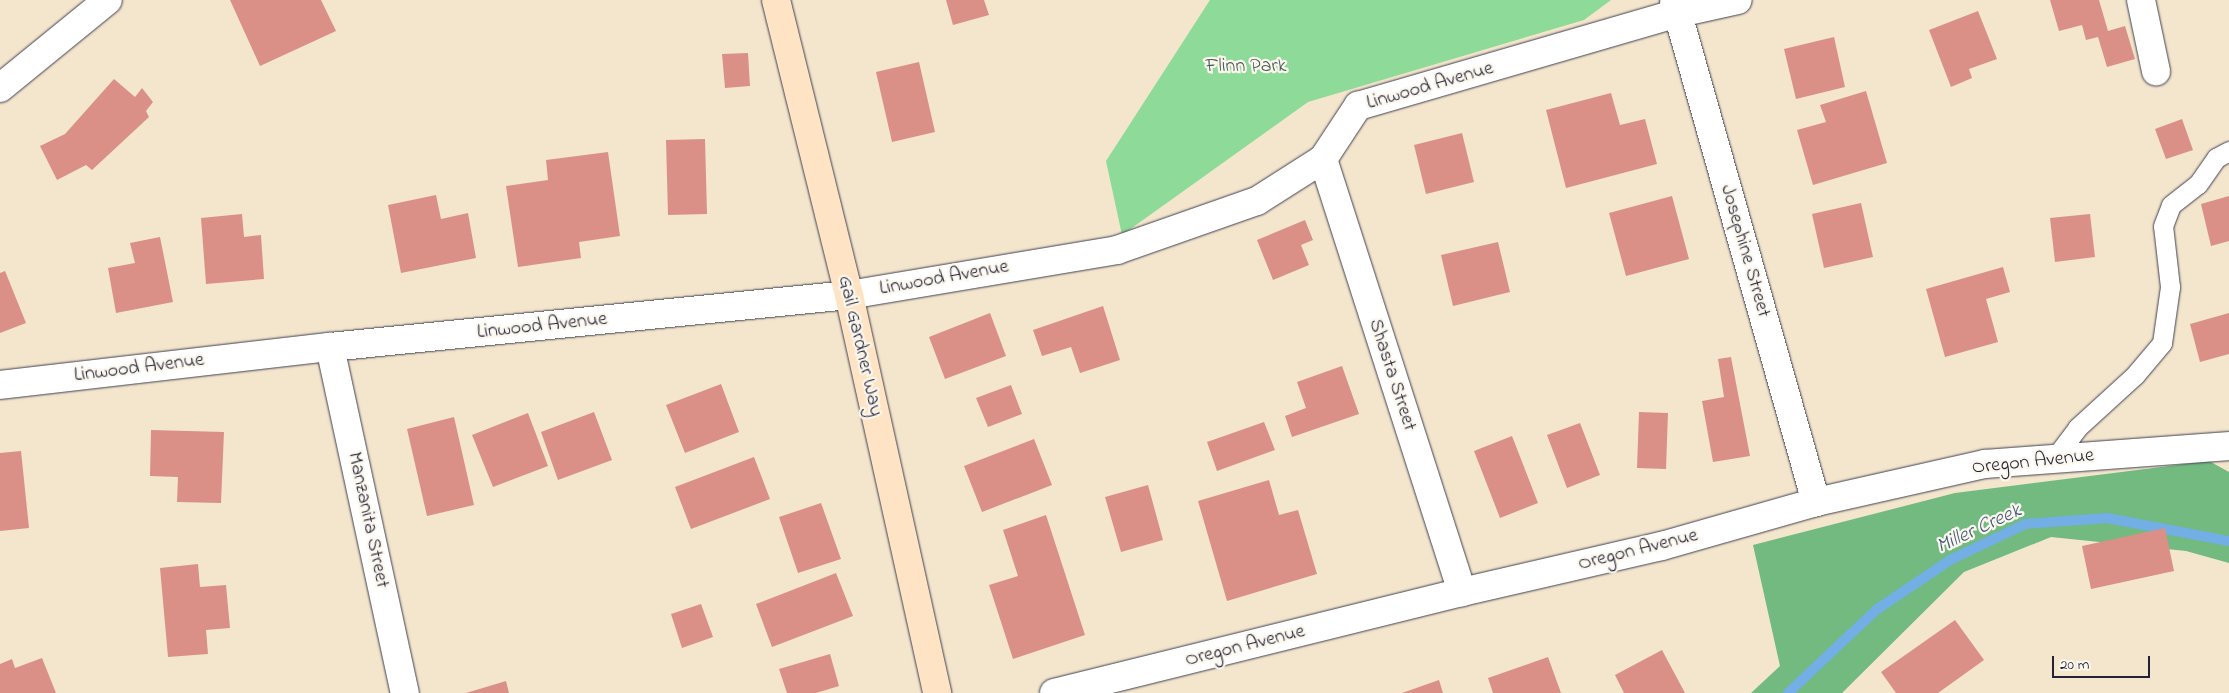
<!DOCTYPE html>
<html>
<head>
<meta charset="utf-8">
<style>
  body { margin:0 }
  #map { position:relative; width:2229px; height:693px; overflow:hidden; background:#f3e6cc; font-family:"Indie Flower",sans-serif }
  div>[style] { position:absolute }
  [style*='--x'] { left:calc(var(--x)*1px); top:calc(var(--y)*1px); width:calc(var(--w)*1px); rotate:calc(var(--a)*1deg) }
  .green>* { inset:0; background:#8eda98 }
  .forest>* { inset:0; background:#72ba80 }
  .stream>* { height:10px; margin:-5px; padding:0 5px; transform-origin:5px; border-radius:5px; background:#73aee4 }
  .building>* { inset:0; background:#da9087 }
  .roads { filter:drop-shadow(0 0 1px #413f51) drop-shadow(0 0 1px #413f51) }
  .lane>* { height:19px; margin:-9.5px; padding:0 9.5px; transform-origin:9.5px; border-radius:9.5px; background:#fff }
  .street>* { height:28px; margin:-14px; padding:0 14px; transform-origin:14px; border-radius:14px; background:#fff }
  .secondary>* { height:28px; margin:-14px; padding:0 14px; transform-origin:14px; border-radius:14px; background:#fee4c5 }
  span { translate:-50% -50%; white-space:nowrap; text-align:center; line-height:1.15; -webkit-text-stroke:4.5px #fbf7ec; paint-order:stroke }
  .park-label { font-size:20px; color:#425957 }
  .street-label { font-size:20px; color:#22223b }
  .water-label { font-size:21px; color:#425a7f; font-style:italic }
  .scale { position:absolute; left:2052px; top:656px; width:98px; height:22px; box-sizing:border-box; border:2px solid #22223b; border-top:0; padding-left:6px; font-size:15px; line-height:18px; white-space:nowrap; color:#22223b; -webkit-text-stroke:4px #fbf7ec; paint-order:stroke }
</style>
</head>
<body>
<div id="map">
  <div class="green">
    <div style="clip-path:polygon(1210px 0,1611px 0,1584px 20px,1308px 102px,1122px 235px,1106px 161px)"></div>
  </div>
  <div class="forest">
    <div style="clip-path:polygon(2209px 461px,2229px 472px,2229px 563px,2186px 551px,2051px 537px,1964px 572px,1842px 693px,1751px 693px,1780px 666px,1753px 545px,1955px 493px)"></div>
  </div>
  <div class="stream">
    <div style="--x:1788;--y:693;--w:121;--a:-43.3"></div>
    <div style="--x:1876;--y:610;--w:89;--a:-34"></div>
    <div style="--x:1950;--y:560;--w:83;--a:-25.6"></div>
    <div style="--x:2025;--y:524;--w:82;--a:-4.2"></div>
    <div style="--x:2107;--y:518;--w:124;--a:10.7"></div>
  </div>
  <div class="building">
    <div style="clip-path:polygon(230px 0,321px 0,336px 31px,260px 66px)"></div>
    <div style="clip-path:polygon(946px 0,984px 0,989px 15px,953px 25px)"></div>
    <div style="clip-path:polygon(2050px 0,2099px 0,2108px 31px,2125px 26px,2135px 59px,2107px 67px,2098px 37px,2086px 40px,2082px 25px,2059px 31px)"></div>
    <div style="clip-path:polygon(1978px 11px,1997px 59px,1969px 69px,1972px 78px,1951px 87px,1929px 30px)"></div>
    <div style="clip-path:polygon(1834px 37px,1845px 87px,1796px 99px,1784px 49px)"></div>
    <div style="clip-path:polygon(748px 53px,750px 86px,725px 88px,722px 54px)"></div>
    <div style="clip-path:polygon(919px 62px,935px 132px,892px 142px,876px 72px)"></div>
    <div style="clip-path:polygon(114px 79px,135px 97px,142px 88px,153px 102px,146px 111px,149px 117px,92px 170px,86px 165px,57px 180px,40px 146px,65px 134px)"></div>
    <div style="clip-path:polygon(1866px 91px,1887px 163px,1813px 185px,1797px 130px,1826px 122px,1820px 105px)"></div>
    <div style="clip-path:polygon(1611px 93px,1620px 125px,1645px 119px,1657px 164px,1566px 188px,1546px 110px)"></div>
    <div style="clip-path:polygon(2182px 119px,2193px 150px,2166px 159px,2155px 129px)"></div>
    <div style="clip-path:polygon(1462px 133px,1474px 182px,1426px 194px,1414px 145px)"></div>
    <div style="clip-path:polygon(705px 139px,707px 214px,668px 215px,666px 140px)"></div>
    <div style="clip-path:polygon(608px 152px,620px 236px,579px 242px,581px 258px,518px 267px,506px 186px,548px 180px,546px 160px)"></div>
    <div style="clip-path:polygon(436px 195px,441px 219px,468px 213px,476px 258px,401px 273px,388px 205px)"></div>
    <div style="clip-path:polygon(1672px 196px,1689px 259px,1626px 276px,1609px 213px)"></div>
    <div style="clip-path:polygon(2229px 196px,2229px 241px,2211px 246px,2201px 204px)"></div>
    <div style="clip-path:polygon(1861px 203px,1873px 257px,1824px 268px,1812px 214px)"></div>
    <div style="clip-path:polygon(242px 214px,244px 237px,261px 235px,264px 279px,206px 284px,201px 218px)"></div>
    <div style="clip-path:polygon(2090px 214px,2095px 257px,2055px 262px,2050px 218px)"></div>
    <div style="clip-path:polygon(1305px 220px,1313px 240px,1301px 245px,1309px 265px,1273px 280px,1257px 240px)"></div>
    <div style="clip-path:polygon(160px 237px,173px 302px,116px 313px,108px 268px,135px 263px,130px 243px)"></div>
    <div style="clip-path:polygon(1498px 242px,1510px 292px,1453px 306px,1441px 255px)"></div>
    <div style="clip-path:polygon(2003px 267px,2010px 292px,1986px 299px,1998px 342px,1945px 357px,1926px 289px)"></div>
    <div style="clip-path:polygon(5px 271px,26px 323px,0 333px,0 273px)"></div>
    <div style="clip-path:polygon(1103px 306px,1120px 360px,1080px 373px,1071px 347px,1042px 356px,1033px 330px)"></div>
    <div style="clip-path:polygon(990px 313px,1006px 356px,945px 379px,929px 337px)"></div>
    <div style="clip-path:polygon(2229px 313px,2229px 354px,2200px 362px,2190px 324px)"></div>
    <div style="clip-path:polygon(1731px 357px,1750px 456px,1713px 462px,1702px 401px,1724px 397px,1718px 359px)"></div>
    <div style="clip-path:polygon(1342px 366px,1359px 414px,1292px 437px,1285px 416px,1306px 408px,1297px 382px)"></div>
    <div style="clip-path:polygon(721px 384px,739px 432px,685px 453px,666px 405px)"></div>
    <div style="clip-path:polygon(1011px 385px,1022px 414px,988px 427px,976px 398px)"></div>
    <div style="clip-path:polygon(594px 412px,612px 460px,558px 480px,541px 432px)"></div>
    <div style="clip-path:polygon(1639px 412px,1668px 413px,1666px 469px,1637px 468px)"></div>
    <div style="clip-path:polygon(528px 413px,548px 466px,493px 487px,472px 435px)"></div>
    <div style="clip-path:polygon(454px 417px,474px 505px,427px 516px,407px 429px)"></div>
    <div style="clip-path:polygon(1264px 422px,1275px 450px,1217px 471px,1207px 442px)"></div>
    <div style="clip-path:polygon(1580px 423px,1600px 475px,1567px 488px,1547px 435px)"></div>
    <div style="clip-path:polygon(151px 430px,224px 432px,221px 503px,177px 502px,178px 477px,150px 476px)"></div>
    <div style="clip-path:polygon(1512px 436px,1538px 503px,1500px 518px,1474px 451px)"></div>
    <div style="clip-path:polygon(1034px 439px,1052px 485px,982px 512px,964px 466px)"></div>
    <div style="clip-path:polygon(21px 451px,29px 528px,0 531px,0 453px)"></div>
    <div style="clip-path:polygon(754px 457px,770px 499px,691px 529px,675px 487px)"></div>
    <div style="clip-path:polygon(1269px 480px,1279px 515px,1298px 510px,1317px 574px,1227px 601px,1198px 501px)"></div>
    <div style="clip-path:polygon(1148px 485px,1163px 540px,1121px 552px,1105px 497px)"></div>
    <div style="clip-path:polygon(821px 503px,841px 559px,798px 573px,779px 517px)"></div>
    <div style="clip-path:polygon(1046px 515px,1085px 635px,1013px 659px,989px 585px,1018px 576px,1003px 530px)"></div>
    <div style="clip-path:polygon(2165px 528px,2174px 571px,2091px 589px,2082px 546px)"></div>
    <div style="clip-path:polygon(198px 564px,200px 587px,226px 585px,230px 628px,206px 630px,208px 654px,168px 657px,160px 568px)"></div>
    <div style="clip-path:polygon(836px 573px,853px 616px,772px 647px,756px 604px)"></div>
    <div style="clip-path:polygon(701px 604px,713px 637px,682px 648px,671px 614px)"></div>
    <div style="clip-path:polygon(1955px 620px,1984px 660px,1938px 693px,1896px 693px,1881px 672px)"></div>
    <div style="clip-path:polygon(1662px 650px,1685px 693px,1624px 693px,1615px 675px)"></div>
    <div style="clip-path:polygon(830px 654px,839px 686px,816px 693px,787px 693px,779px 669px)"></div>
    <div style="clip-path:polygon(1548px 657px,1561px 693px,1493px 693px,1488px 678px)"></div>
    <div style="clip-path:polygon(42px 658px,56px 693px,0 693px,0 664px,12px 659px,15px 668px)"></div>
    <div style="clip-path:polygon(1439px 680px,1443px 693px,1402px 693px)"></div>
    <div style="clip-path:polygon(506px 681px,509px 693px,466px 693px)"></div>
  </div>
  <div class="roads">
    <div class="lane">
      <div style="--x:2054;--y:459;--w:39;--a:-53"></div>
      <div style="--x:2077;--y:428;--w:79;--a:-42.4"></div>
      <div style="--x:2135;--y:375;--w:42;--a:-49.8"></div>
      <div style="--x:2162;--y:343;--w:57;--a:-81.9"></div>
      <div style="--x:2170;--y:287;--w:61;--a:-96.5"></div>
      <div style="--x:2163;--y:226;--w:22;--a:-69"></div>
      <div style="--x:2171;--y:205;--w:34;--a:-38"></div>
      <div style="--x:2198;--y:184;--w:32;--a:-55"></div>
      <div style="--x:2216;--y:158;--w:15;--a:-28"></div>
    </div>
    <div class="street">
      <div style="--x:1674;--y:0;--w:522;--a:74.21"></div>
      <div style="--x:2141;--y:0;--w:73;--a:78.1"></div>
      <div style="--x:0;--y:88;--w:139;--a:-39.2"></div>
      <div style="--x:1323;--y:159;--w:455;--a:72.2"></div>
      <div style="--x:330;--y:347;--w:354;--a:77.8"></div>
      <div style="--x:0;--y:385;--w:332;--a:-6.6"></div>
      <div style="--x:330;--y:347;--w:522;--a:-5.72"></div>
      <div style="--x:849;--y:295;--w:272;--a:-9.5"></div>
      <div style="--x:1117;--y:250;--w:148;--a:-19.3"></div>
      <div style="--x:1257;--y:201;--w:78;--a:-32.5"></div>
      <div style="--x:1323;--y:159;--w:64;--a:-56.6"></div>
      <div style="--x:1358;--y:106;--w:334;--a:-16.2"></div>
      <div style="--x:1679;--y:13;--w:60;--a:-12.4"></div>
      <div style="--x:1054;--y:693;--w:420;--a:-13.9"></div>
      <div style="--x:1462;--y:592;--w:205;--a:-13"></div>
      <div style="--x:1662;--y:546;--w:160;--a:-15.9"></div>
      <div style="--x:1816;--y:502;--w:173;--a:-12.7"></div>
      <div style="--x:1985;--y:464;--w:245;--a:-4.2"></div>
    </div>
    <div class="secondary">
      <div style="--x:776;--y:0;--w:304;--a:76.1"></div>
      <div style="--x:849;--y:295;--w:408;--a:77.5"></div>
    </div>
  </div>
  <div class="park-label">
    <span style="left:1246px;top:66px">Flinn Park</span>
  </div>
  <div class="street-label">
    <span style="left:1430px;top:86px;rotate:-16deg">Linwood Avenue</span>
    <span style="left:1745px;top:251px;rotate:74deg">Josephine Street</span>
    <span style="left:944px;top:278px;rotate:-10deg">Linwood Avenue</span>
    <span style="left:542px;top:326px;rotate:-6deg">Linwood Avenue</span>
    <span style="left:860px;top:346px;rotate:77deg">Gail Gardner Way</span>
    <span style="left:139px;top:368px;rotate:-7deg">Linwood Avenue</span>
    <span style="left:1392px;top:375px;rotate:72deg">Shasta Street</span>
    <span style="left:2033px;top:462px;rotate:-6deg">Oregon Avenue</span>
    <span style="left:368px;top:520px;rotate:78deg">Manzanita Street</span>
    <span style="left:1638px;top:550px;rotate:-14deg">Oregon Avenue</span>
    <span style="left:1245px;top:646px;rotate:-14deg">Oregon Avenue</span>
  </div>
  <div class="water-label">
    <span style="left:1979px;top:529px;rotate:-25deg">Miller Creek</span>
  </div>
  <div class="scale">20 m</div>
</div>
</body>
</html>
